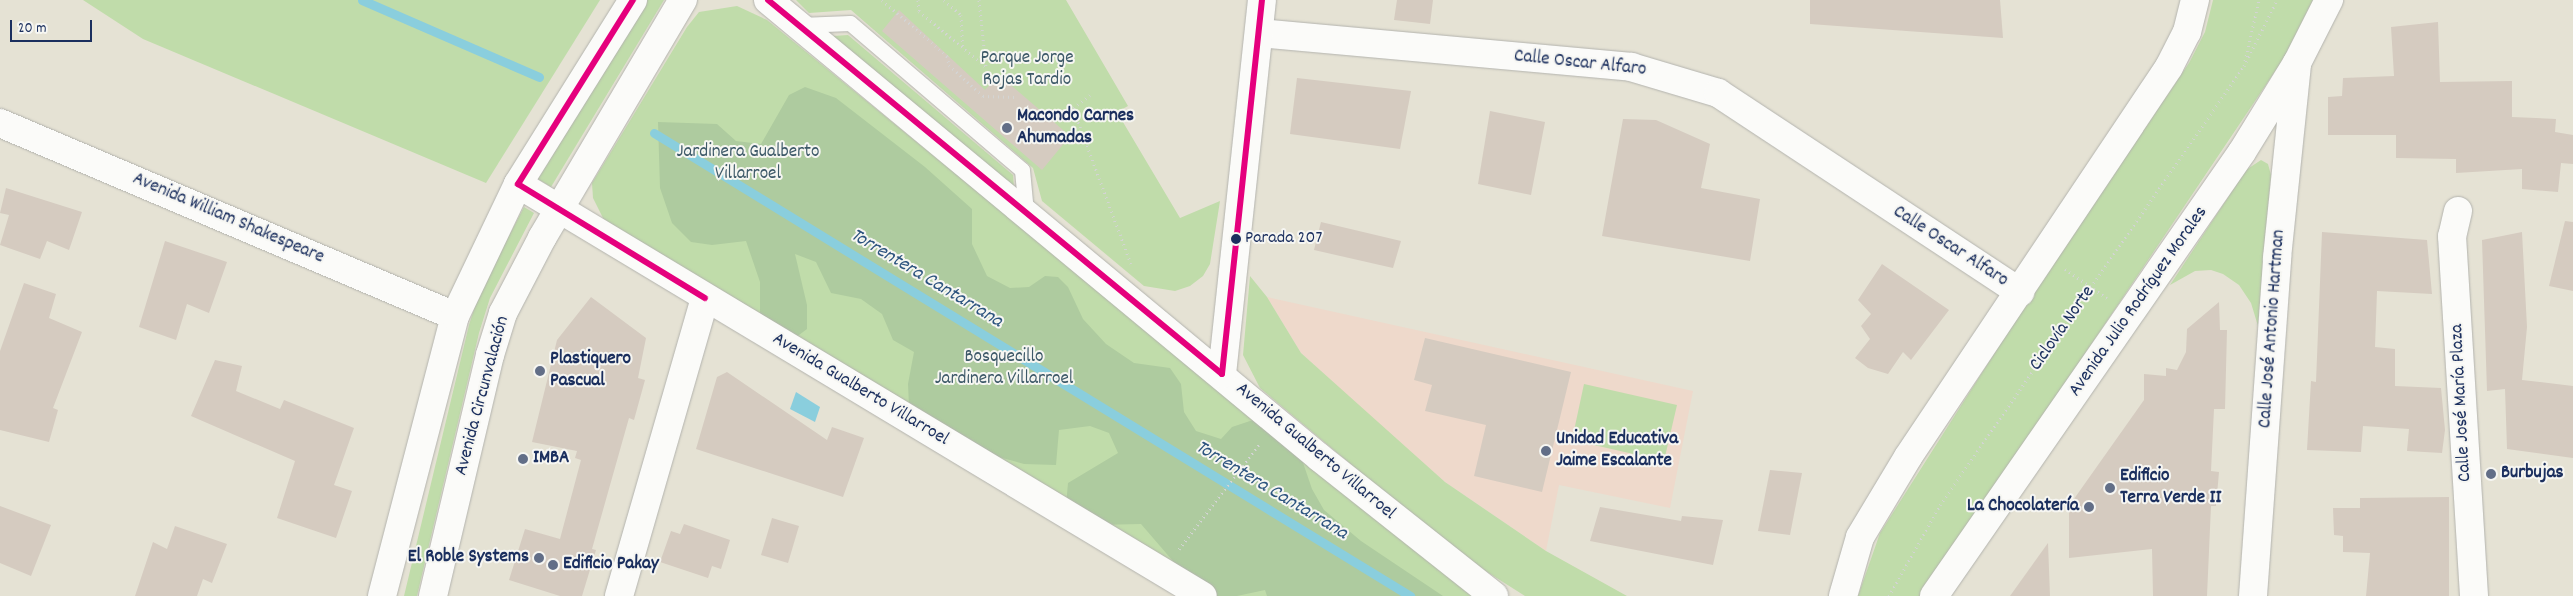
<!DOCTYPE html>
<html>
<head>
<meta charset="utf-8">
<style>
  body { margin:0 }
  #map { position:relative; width:2573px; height:596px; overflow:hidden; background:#e5e2d4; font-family:Dekko,sans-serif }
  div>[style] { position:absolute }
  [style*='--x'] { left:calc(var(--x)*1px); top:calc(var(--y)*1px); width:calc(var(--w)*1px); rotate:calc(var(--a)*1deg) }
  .built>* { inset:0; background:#eed9cb }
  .green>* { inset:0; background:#c0dcaa }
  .forest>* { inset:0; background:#aecb9f }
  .water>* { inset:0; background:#8acedd }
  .stream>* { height:9px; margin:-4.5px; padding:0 4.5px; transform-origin:4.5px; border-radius:4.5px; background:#8acedd }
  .building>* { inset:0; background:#d5cbc0 }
  .path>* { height:3px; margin-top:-1.5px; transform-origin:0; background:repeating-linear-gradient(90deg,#d3d4d3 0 1px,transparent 0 5px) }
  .roads { filter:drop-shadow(0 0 1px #b3b3ae) drop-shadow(0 0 1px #b3b3ae) }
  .service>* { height:15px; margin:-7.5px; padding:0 7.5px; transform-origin:7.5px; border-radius:7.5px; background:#fbfbf9 }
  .minor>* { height:28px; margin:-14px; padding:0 14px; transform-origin:14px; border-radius:14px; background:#fbfbf9 }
  .secondary>* { height:28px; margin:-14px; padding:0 14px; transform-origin:14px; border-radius:14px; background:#fbfbf9 }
  .trunk>* { height:28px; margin:-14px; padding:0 14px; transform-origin:14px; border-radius:14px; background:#fbfbf9 }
  .bus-1>* { height:6px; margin:-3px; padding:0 3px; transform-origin:3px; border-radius:3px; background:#e5007d }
  .dots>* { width:14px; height:14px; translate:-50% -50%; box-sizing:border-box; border:2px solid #f6f6f2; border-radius:50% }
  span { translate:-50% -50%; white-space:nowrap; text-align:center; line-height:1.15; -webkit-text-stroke:4px #f6f6f2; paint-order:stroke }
  .bus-label { font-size:18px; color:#1b2f5e }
  .left { translate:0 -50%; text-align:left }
  .park-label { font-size:19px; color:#3d5968 }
  .street-label { font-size:19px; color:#1b2f5e }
  .poi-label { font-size:19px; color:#1b2f5e; font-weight:700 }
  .right { translate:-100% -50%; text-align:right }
  .water-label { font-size:20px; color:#2d547f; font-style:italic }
  .scale { position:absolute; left:10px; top:20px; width:82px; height:22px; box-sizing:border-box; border:2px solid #1b2f5e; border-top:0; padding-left:6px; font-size:15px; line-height:18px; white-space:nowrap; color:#1b2f5e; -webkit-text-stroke:4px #f6f6f2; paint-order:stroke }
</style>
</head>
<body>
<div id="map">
  <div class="built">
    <div style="clip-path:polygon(1267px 297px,1693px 391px,1670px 508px,1559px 485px,1546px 551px,1445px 482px,1375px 421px,1301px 353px)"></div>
  </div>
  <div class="green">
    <div style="clip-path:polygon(83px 0,600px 0,486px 183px,143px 39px)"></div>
    <div style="clip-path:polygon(647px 0,664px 0,551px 187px,538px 179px)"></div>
    <div style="clip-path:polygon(796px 0,1066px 0,1128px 106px,1117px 112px,1180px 218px,1220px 201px,1210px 264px,1203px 276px,1190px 286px,1175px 291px,1144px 286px,1042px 201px,1033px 168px,851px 10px,809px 13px)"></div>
    <div style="clip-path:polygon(2213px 0,2313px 0,2284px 58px,1922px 596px,1858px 596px,1880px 533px,2027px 302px,2189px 63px,2205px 32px)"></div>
    <div style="clip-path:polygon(737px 6px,767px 20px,1474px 596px,1229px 596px,605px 222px,593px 198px,592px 183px,687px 27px,699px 12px)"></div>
    <div style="clip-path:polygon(848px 35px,1013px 175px,1014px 187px,833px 36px)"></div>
    <div style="clip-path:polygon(2261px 160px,2268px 164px,2271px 175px,2258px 326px,2251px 303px,2239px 285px,2223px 274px,2211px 270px,2195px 271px,2170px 285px,2246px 170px)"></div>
    <div style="clip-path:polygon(524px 207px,534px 213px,490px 298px,479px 333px,417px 596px,404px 596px,469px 325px,479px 293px)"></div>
    <div style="clip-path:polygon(1250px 276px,1267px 297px,1301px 353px,1445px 482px,1546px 551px,1627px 596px,1525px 596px,1484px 570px,1390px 497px,1260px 388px,1243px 355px)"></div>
    <div style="clip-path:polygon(1584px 384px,1677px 405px,1664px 461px,1572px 440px)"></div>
  </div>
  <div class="forest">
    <div style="clip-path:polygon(805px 87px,836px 98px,925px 167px,972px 209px,972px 244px,987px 276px,1010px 288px,1029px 287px,1045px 276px,1058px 277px,1068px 287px,1083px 319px,1106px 344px,1134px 363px,1170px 368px,1181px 384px,1184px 412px,1196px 431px,1221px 439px,1232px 427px,1262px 417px,1298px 448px,1312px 489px,1324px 510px,1361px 541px,1443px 596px,1267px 596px,1265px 590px,1237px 596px,1216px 596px,1191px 582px,1141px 524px,1097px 525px,1066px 505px,1068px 483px,1118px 453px,1109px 433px,1090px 426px,1059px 430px,1056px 465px,1024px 464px,988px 454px,909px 406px,908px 384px,914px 352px,893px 340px,882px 314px,861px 299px,831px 293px,816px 262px,795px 254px,807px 305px,807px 329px,791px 341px,760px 324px,760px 282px,746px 241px,712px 245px,691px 242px,672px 223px,660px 188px,658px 122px,717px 124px,736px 141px,761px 144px,789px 95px)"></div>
  </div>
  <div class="water">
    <div style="clip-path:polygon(796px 392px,820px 407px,815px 422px,790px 409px)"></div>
  </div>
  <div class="stream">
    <div style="--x:362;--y:0;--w:193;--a:23.5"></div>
    <div style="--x:654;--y:133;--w:887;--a:31.48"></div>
  </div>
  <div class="building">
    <div style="clip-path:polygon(1397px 0,1433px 0,1430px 24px,1394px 20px)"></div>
    <div style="clip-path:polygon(1810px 0,2000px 0,2003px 38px,1810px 24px)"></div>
    <div style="clip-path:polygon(899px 10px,985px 90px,999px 75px,1070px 136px,1042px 170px,882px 31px)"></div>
    <div style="clip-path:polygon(2438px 22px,2440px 82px,2512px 81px,2512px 117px,2556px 119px,2555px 132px,2573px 135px,2573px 164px,2561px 163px,2558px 192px,2522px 189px,2522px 169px,2456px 173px,2456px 159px,2396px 158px,2396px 135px,2328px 135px,2328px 97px,2342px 96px,2343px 78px,2394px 76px,2391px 27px)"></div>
    <div style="clip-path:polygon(1297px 78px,1411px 91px,1400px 149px,1290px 134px)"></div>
    <div style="clip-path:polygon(1490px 111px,1545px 122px,1531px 195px,1478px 184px)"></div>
    <div style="clip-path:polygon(1623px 119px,1656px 120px,1710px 144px,1701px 188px,1760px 199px,1750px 261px,1602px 236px)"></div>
    <div style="clip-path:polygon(6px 188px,82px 212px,69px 250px,47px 241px,40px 259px,0 245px,9px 215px,0 213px)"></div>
    <div style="clip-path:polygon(2565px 221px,2573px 222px,2573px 291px,2549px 286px)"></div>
    <div style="clip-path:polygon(1321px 222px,1401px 241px,1393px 268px,1314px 250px)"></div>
    <div style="clip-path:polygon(2322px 232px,2427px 240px,2432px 294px,2377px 291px,2375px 347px,2395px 349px,2395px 386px,2441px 388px,2445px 430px,2442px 453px,2407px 451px,2409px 429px,2363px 426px,2361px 452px,2307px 450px,2311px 381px,2316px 382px)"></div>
    <div style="clip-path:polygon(2522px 232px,2527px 327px,2522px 380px,2573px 386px,2573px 458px,2507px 449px,2505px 389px,2487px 391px,2482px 240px)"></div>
    <div style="clip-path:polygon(165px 241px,227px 262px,209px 313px,187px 304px,176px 340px,139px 327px)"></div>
    <div style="clip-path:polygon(1882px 264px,1949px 310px,1911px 360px,1903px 352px,1888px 374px,1868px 368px,1855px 358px,1870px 339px,1861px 326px,1871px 314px,1858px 300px)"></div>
    <div style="clip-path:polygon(24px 283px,56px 294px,49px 318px,82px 332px,53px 408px,58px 410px,49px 442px,0 430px,0 351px)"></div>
    <div style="clip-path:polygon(591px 297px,646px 338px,638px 378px,645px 380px,634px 420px,629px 418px,592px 549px,596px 550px,582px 596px,560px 596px,509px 580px,525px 529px,560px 539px,581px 460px,575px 458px,577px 451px,532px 442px,557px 340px)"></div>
    <div style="clip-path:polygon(2219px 302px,2220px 330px,2227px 330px,2225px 409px,2214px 409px,2211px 471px,2219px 472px,2216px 506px,2211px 506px,2207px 596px,2153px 596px,2152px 549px,2069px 558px,2069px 506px,2144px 400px,2144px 374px,2166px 376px,2166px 368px,2177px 370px,2186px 352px,2187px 329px)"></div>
    <div style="clip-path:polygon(1425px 338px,1571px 372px,1542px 492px,1474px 476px,1486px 425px,1425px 411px,1432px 385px,1414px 380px)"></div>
    <div style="clip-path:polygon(215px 360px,242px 366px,236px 391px,280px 409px,284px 400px,354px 428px,334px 485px,352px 491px,336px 538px,277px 518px,295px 461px,191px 416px)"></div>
    <div style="clip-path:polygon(727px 372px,827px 440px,832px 427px,864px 438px,843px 497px,696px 449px,717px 377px)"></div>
    <div style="clip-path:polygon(1770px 470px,1802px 473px,1790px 535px,1758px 531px)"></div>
    <div style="clip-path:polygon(2449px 497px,2449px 596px,2366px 596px,2370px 553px,2343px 552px,2343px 536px,2334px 535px,2333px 508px,2360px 508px,2360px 498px)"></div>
    <div style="clip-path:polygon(0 506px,51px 525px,31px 576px,0 563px)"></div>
    <div style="clip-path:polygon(1600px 507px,1681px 521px,1682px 516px,1723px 520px,1713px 565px,1590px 541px)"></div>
    <div style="clip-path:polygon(772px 518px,799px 526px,788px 563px,761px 555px)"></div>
    <div style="clip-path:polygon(684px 524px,730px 540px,721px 569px,712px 566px,708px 578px,660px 562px,671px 531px,680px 534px)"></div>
    <div style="clip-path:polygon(175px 526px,227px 544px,212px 583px,203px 579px,197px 596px,135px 596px,153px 542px,167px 549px)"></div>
    <div style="clip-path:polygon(2048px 543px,2050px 596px,2010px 596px)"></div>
  </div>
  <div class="path">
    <div style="--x:882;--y:0;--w:86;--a:40.7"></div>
    <div style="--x:947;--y:56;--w:9;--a:77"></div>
    <div style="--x:949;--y:65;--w:46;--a:42.4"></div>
    <div style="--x:983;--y:96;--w:32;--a:2"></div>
    <div style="--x:918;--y:0;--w:11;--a:85"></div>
    <div style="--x:919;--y:11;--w:87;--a:39.9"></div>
    <div style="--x:944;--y:0;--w:23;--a:41"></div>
    <div style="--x:961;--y:15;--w:33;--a:87"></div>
    <div style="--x:979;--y:0;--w:67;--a:84"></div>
    <div style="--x:2245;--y:61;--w:63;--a:-77.1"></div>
    <div style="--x:1090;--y:95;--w:21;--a:143"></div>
    <div style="--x:1073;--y:108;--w:166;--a:69.6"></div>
    <div style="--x:2065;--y:269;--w:51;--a:34.6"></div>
    <div style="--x:1179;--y:549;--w:133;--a:-52.6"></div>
    <div style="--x:1889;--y:596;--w:104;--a:-60.7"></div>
    <div style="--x:1940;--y:505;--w:534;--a:-55.3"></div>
    <div style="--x:2244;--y:66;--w:74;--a:-63.4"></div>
  </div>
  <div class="roads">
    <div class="service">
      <div style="--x:800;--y:25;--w:50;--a:-2.3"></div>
      <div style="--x:850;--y:23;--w:226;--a:40.5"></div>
      <div style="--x:1022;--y:170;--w:42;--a:84.6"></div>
    </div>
    <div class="minor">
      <div style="--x:768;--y:0;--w:717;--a:39.68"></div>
      <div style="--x:1320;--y:458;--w:222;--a:38.4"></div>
      <div style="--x:1259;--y:33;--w:374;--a:5.2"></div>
      <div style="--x:1631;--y:67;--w:91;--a:16.6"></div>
      <div style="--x:1718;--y:93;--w:362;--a:33.4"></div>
      <div style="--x:0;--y:123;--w:494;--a:23"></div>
      <div style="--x:518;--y:184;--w:799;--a:31.03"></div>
      <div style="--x:2458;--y:211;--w:26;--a:103"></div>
      <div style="--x:2452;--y:236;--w:361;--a:86.5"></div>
      <div style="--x:1222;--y:374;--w:376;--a:-83.9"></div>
      <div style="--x:619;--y:596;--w:310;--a:-73.9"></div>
      <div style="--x:2253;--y:596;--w:339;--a:-85.9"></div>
      <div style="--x:2277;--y:258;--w:196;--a:-84.1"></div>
    </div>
    <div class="secondary">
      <div style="--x:1843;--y:596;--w:61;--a:-73.9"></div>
      <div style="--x:1860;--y:537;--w:93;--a:-59"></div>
      <div style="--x:1908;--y:457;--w:469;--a:-56.2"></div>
      <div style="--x:2169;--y:67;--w:39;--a:-63"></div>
      <div style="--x:2187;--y:32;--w:33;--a:-76"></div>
      <div style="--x:1934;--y:596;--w:540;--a:-55.25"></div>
      <div style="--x:2242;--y:152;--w:105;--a:-58.3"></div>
      <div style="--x:2297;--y:63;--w:71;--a:-63.1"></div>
    </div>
    <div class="trunk">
      <div style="--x:382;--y:596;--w:289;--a:-75.4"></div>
      <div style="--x:455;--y:316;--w:146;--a:-64.5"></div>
      <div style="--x:518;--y:184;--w:217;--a:-58"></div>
      <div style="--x:433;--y:596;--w:248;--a:-76.7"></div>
      <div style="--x:490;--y:355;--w:44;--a:-72.8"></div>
      <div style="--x:503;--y:313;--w:85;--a:-62.5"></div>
      <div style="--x:542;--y:238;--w:277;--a:-59.4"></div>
    </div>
  </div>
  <div class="bus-1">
    <div style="--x:768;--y:0;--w:588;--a:39.48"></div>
    <div style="--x:518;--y:184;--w:219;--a:31.4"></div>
    <div style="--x:518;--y:184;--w:217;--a:-58"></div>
    <div style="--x:1222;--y:374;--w:376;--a:-83.9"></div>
  </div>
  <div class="dots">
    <div style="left:1007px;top:128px;background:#626e87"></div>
    <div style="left:1236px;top:239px;background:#1b2f5e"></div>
    <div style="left:540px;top:371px;background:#626e87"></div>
    <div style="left:1546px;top:451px;background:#626e87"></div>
    <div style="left:523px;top:459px;background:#626e87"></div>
    <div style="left:2491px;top:474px;background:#626e87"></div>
    <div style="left:2110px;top:488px;background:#626e87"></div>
    <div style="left:2089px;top:507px;background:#626e87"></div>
    <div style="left:539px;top:558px;background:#626e87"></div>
    <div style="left:553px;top:565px;background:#626e87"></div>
  </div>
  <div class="bus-label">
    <span class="left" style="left:1245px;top:239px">Parada 207</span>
  </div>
  <div class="park-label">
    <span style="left:1027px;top:70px">Parque Jorge<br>Rojas Tardio</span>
    <span style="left:748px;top:164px">Jardinera Gualberto<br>Villarroel</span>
    <span style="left:1004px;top:369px">Bosquecillo<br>Jardinera Villarroel</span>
  </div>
  <div class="street-label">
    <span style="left:1580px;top:64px;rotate:6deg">Calle Oscar Alfaro</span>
    <span style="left:228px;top:219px;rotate:23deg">Avenida William Shakespeare</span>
    <span style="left:1950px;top:247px;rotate:33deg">Calle Oscar Alfaro</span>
    <span style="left:2139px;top:302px;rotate:-55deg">Avenida Julio Rodríguez Morales</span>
    <span style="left:2063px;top:329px;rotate:-55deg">Ciclovía Norte</span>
    <span style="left:2273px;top:329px;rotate:-86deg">Calle José Antonio Hartman</span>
    <span style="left:860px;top:390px;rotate:31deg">Avenida Gualberto Villarroel</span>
    <span style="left:483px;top:396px;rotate:-75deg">Avenida Circunvalación</span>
    <span style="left:2462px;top:403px;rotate:-93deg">Calle José María Plaza</span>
    <span style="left:1315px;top:452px;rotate:40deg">Avenida Gualberto Villarroel</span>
  </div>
  <div class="poi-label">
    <span class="left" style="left:1017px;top:128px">Macondo Carnes<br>Ahumadas</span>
    <span class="left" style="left:550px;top:371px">Plastiquero<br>Pascual</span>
    <span class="left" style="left:1556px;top:451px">Unidad Educativa<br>Jaime Escalante</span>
    <span class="left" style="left:533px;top:459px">IMBA</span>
    <span class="left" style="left:2501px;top:474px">Burbujas</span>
    <span class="left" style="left:2120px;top:488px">Edificio<br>Terra Verde II</span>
    <span class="right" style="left:2079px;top:507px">La Chocolatería</span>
    <span class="right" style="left:529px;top:558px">El Roble Systems</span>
    <span class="left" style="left:563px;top:565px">Edificio Pakay</span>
  </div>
  <div class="water-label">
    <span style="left:926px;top:279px;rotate:31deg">Torrentera Cantarrana</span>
    <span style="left:1271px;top:491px;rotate:31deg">Torrentera Cantarrana</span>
  </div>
  <div class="scale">20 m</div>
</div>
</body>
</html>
